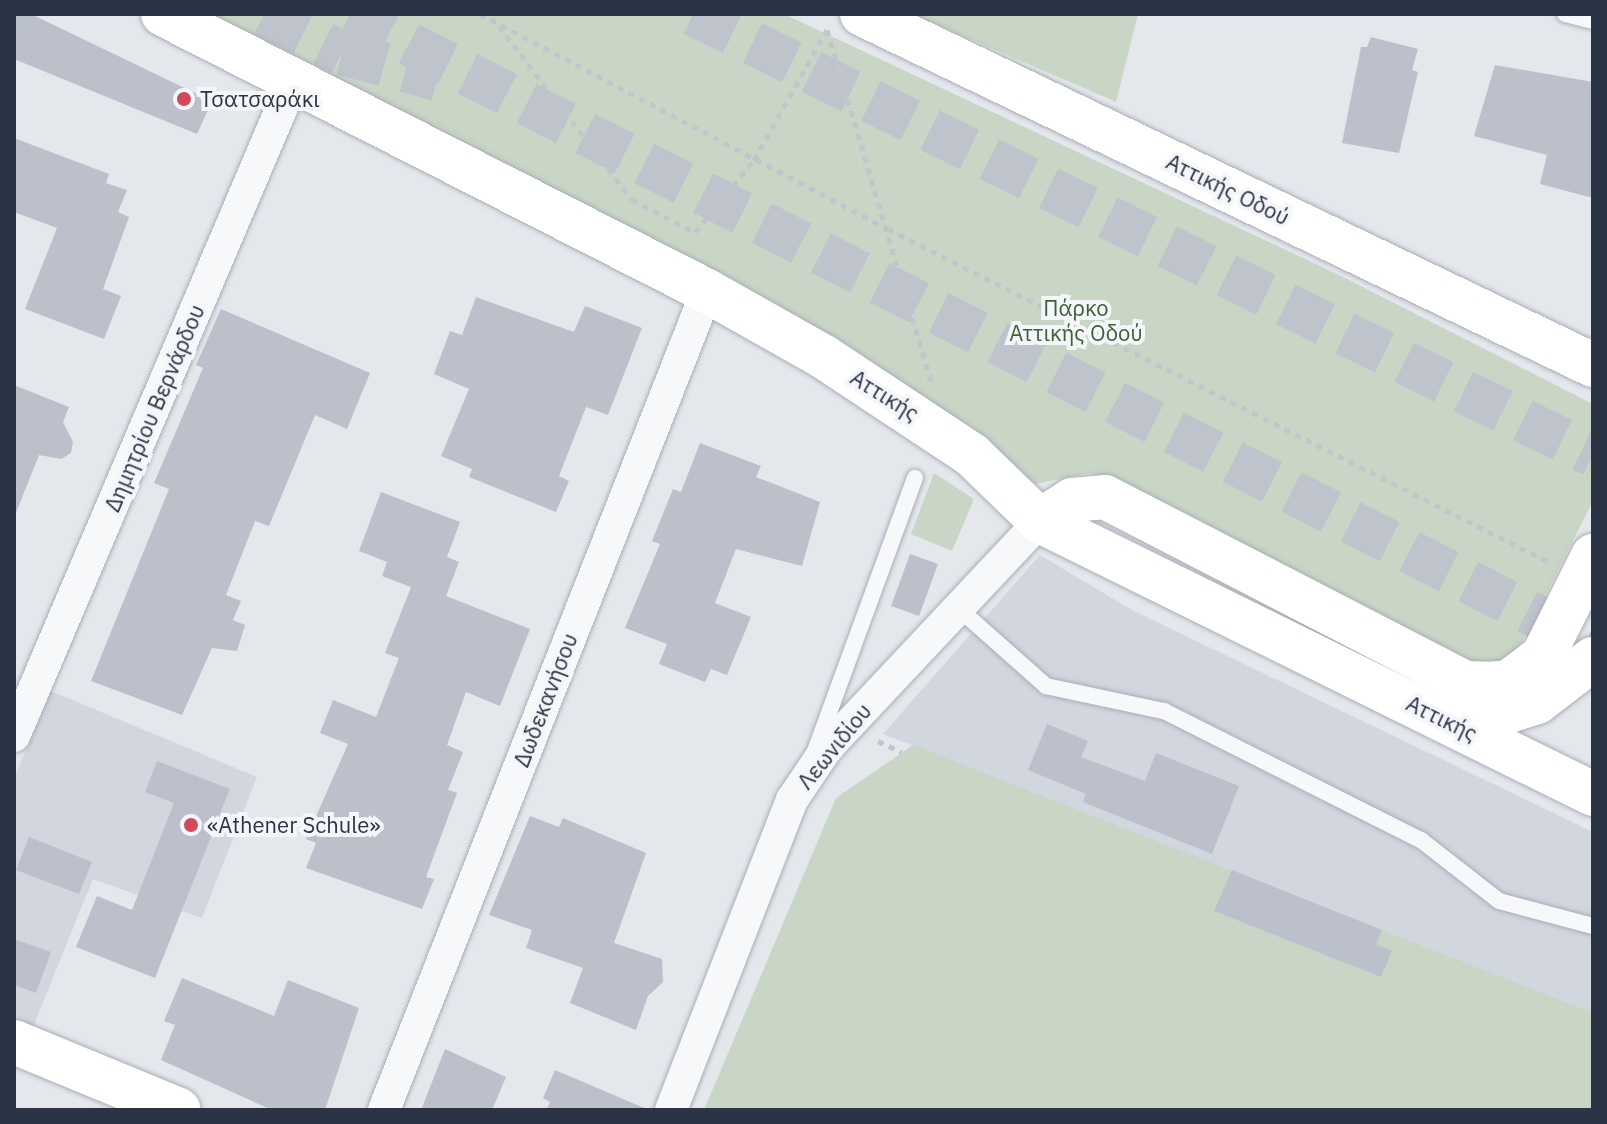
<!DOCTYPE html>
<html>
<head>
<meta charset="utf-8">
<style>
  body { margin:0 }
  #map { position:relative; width:1607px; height:1124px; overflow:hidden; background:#e4e7ec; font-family:"IBM Plex Sans",sans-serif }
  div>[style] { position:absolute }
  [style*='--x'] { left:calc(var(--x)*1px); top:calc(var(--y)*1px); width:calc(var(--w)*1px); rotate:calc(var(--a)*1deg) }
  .built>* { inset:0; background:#d2d6de }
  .green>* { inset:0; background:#c9d6c5 }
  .building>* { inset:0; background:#bbc0ca }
  .highway-tunnel>* { height:44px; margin-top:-22px; transform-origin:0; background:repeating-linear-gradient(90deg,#bfc3cb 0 44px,transparent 0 66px) }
  .path>* { height:5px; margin-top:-2.5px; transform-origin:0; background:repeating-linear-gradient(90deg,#c2c5cb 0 6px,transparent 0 12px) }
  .roads { filter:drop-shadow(0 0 2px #a9aeb7) drop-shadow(0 0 2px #a9aeb7) }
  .lane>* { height:16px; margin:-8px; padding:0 8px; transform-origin:8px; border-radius:8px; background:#f7f8fa }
  .street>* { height:32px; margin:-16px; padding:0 16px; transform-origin:16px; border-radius:16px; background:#f7f8fa }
  .secondary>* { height:44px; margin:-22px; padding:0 22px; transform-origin:22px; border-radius:22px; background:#fff }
  .dots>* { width:22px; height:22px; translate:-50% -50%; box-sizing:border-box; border:4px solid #f4f6f9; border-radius:50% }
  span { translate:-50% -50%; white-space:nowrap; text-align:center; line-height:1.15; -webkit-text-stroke:8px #f4f6f9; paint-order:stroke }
  .poi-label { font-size:22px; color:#2b3445 }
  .left { translate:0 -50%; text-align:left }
  .street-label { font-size:22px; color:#2b3445 }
  .park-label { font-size:22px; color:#3f6138 }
  .frame { position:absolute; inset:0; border:16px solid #2b3445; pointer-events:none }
</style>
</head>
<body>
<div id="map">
  <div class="built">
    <div style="clip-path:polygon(1040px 555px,1132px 610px,1593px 832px,1593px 1013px,883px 734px)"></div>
    <div style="clip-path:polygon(51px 691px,257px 777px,202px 918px,93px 879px,33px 1027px,14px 1019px,14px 778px)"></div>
  </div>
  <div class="green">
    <div style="clip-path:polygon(206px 14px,784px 14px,1335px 273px,1593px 404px,1593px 501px,1516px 653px,1497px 664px,1474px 663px,1120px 481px,1089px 473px,1035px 484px,926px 397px,838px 342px)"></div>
    <div style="clip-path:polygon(912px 14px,1138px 14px,1116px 102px)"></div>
    <div style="clip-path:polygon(934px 473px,974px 499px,952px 551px,911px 534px)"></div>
    <div style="clip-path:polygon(913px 745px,1593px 1013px,1593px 1110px,704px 1110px,836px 798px)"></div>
  </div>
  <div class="building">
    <div style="clip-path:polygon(14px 14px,31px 14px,197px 94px,208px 110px,197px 134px,14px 59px)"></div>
    <div style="clip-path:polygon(1371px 37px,1418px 49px,1412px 70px,1418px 72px,1399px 153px,1342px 143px,1361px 47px,1367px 47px)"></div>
    <div style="clip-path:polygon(1495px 65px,1593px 82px,1593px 198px,1540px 184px,1547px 155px,1474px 136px)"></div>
    <div style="clip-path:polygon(14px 138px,109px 174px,106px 183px,127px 190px,118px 212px,129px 217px,103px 289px,121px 296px,104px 339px,25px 309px,57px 228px,14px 212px)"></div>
    <div style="clip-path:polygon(476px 297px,574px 332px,585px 306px,642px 328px,608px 415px,586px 407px,559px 476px,569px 481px,556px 512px,469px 477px,472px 469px,441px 456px,469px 389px,434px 374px,450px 331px,462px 335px)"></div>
    <div style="clip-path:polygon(221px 309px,370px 373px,347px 429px,315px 415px,269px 526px,255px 521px,226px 595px,241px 601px,233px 620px,245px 625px,237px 651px,212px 648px,182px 715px,91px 681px,169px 489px,154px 483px,203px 368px,196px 365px)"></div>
    <div style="clip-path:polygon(14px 385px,69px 407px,63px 422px,73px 442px,71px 453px,61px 459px,39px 455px,15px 515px)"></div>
    <div style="clip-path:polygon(700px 443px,761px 466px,756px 477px,820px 502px,802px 566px,736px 549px,715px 603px,751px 617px,727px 675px,711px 669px,705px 682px,659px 664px,667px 644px,625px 628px,660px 544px,652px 541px,673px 489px,681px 492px)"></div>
    <div style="clip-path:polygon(381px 492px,460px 522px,447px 557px,459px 562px,446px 596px,530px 629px,500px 706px,466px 692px,447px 745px,463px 752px,448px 790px,457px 793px,426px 877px,434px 879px,422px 909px,306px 868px,316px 843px,306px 839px,348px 744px,320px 733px,333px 700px,376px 717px,399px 658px,385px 653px,411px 587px,382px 576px,387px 562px,359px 551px)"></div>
    <div style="clip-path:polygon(910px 554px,938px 564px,919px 616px,891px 606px)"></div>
    <div style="clip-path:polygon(1047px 724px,1088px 741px,1081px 757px,1145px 781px,1156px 753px,1239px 786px,1212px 854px,1083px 802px,1086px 794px,1028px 770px)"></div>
    <div style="clip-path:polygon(157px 761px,230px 789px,155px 978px,76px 947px,97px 896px,132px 910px,174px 803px,145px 792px)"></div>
    <div style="clip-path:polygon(530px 816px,559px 827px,563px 818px,646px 853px,614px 943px,662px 959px,663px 982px,648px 996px,636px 1030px,570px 1003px,583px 968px,526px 948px,532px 930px,489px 915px)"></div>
    <div style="clip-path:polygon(29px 837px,92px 862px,79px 894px,16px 870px)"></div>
    <div style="clip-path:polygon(1232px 870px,1382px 930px,1376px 944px,1392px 951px,1381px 977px,1214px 911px)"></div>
    <div style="clip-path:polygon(14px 939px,51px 952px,36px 993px,14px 985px)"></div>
    <div style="clip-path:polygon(182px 978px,274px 1016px,288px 980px,359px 1008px,325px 1110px,272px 1110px,161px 1060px,175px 1025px,164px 1021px)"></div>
    <div style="clip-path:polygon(445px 1049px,506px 1077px,492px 1110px,421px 1110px)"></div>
    <div style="clip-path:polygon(555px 1070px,649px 1110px,547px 1110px,550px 1102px,543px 1098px)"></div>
  </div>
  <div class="highway-tunnel">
    <div style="--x:264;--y:14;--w:87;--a:26.6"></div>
    <div style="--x:342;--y:53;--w:99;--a:15.2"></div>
    <div style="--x:350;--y:14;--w:1394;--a:26.91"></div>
    <div style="--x:693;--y:14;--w:1002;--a:26.1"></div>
  </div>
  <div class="path">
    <div style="--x:480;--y:14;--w:461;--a:27.8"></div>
    <div style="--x:888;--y:229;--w:740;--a:26.74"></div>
    <div style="--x:499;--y:26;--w:219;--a:52.6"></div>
    <div style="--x:632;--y:200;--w:71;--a:26.9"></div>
    <div style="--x:695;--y:232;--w:93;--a:-50.7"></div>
    <div style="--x:754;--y:160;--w:149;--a:-60.7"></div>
    <div style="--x:827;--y:30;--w:367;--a:73.5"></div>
    <div style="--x:878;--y:741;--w:26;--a:25"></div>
  </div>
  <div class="roads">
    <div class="lane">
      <div style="--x:1565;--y:14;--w:29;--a:14"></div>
      <div style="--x:957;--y:607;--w:119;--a:41.6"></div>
      <div style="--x:1046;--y:686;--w:121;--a:12"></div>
      <div style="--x:1164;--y:711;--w:288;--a:26.7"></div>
      <div style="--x:1421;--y:840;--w:99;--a:38"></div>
      <div style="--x:1499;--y:901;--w:97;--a:14.9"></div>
      <div style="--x:815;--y:751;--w:291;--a:-69.9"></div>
    </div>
    <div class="street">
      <div style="--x:14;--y:736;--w:714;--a:-66.92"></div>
      <div style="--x:384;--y:1110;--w:880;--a:-68.48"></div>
      <div style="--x:671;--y:1110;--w:333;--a:-68.7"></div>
      <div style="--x:792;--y:800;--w:63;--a:-56.1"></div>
      <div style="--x:827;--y:748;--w:311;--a:-46.8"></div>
    </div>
    <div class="secondary">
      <div style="--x:163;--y:14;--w:610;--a:26.98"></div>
      <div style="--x:707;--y:291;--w:134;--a:29.4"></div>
      <div style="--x:824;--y:357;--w:178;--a:33.5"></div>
      <div style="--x:972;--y:455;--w:95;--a:44.1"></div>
      <div style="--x:1040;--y:521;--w:617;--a:26.27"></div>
      <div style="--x:862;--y:14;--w:811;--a:25.65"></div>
      <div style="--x:1040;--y:521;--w:38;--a:-33"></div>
      <div style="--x:1072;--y:500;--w:33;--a:-5"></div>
      <div style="--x:1105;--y:497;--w:405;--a:27.3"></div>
      <div style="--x:1465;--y:683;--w:23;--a:2"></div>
      <div style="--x:1488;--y:684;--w:21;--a:-5"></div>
      <div style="--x:1509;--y:682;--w:43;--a:-37.4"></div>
      <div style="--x:1543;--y:656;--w:112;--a:-63.4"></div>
      <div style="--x:1460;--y:727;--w:81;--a:-18"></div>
      <div style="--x:1537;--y:702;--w:71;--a:-37.5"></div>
      <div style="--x:14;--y:1042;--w:178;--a:22.4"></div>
    </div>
  </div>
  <div class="dots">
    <div style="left:184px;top:99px;background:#d1495b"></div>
    <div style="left:191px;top:825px;background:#d1495b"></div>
  </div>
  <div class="poi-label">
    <span class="left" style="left:200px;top:99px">Τσατσαράκι</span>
    <span class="left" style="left:207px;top:825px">«Athener Schule»</span>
  </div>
  <div class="street-label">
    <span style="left:1228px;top:189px;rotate:26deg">Αττικής Οδού</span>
    <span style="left:885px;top:395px;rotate:32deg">Αττικής</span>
    <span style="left:154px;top:408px;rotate:-67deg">Δημητρίου Βερνάρδου</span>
    <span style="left:545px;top:700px;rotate:-69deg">Δωδεκανήσου</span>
    <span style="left:1442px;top:718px;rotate:26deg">Αττικής</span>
    <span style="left:834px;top:746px;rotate:-51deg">Λεωνιδίου</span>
  </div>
  <div class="park-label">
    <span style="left:1076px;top:320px">Πάρκο<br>Αττικής Οδού</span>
  </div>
  <div class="frame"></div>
</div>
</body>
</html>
